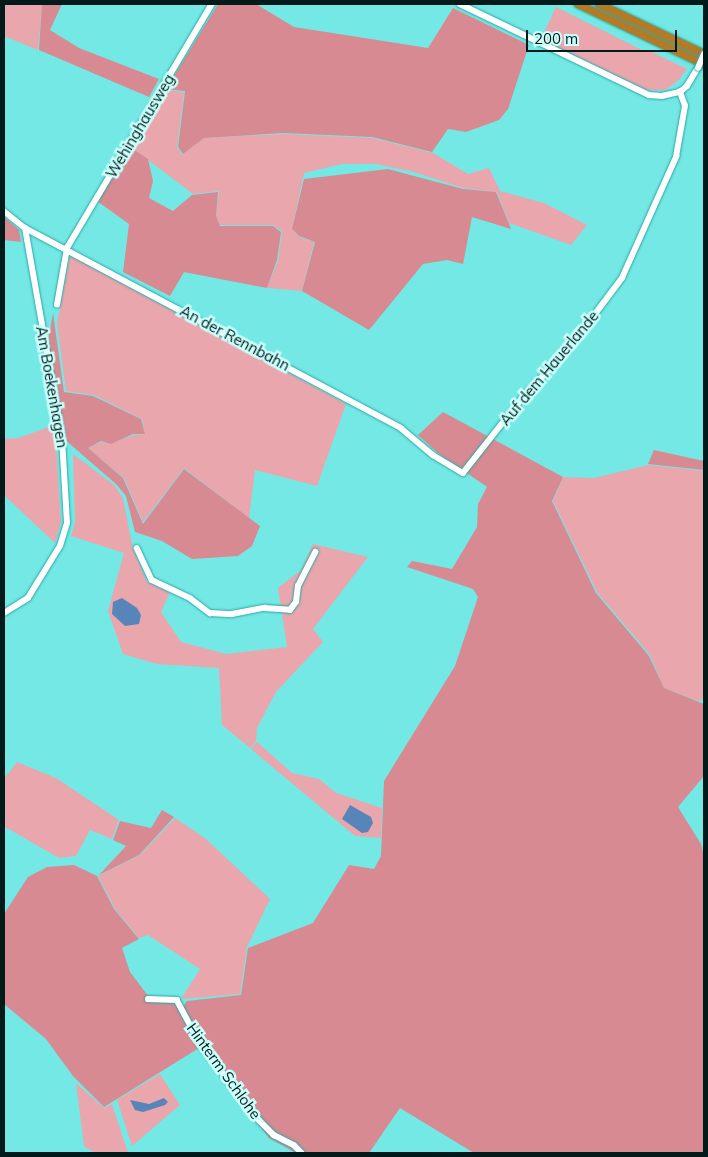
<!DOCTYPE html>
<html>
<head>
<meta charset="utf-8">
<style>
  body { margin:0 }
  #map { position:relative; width:708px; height:1157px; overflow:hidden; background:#73e8e4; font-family:Mulish,sans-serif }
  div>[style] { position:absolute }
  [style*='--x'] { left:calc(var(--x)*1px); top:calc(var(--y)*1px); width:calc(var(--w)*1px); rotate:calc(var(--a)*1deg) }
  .green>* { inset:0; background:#eaa6ad }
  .forest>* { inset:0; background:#d78a92 }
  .water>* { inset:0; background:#5785b9 }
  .roads { filter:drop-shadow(0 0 1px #28a9a6) drop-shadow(0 0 1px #28a9a6) }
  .minor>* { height:5.5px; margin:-2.75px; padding:0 2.75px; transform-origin:2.75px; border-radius:2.75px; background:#fff }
  .highway>* { height:8px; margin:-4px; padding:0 4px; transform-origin:4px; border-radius:4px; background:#b37b26 }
  .bridges { filter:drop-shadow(0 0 1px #28a9a6) drop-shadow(0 0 1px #28a9a6) }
  .minor-bridge>* { height:5.5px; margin:-2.75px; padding:0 2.75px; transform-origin:2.75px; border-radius:2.75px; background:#fff }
  span { translate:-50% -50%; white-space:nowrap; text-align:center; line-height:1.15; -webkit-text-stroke:5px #cafffc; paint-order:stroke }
  .street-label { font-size:15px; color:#021b1a }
  .frame { position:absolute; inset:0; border:5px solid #021b1a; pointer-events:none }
  .scale { position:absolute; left:526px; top:30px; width:151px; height:22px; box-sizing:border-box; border:2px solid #021b1a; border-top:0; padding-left:6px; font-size:15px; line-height:18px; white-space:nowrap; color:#021b1a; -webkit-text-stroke:4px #cafffc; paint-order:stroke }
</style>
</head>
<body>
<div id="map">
  <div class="green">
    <div style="clip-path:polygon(4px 4px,42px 4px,38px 50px,4px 36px)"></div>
    <div style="clip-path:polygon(556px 7px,646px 52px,648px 50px,687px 69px,678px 81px,665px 90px,647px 90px,631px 83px,541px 39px)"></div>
    <div style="clip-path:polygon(166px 90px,184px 92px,177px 147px,182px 155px,204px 138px,283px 134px,372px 138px,433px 153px,468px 174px,489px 168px,500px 191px,544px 203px,587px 225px,571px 245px,509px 223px,497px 192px,463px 188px,414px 172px,376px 164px,342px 164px,304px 173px,292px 229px,299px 237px,314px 242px,302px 291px,267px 288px,278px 261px,282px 231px,273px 225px,220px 225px,216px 216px,219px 191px,193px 194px,131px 147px)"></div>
    <div style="clip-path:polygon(70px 255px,346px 404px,317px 486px,255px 470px,249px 518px,184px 468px,143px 522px,124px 478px,88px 448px,101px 442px,110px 444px,134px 435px,145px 434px,142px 419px,94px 395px,66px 391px,57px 323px)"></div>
    <div style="clip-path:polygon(55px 425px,61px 522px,55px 543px,5px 496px,4px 439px,18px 438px)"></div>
    <div style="clip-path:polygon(73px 454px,114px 485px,123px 498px,133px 549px,147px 582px,170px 592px,161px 612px,181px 642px,226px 654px,287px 647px,278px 588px,301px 570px,313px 544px,368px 557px,313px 629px,323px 642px,276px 692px,257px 728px,256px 742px,250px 748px,222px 725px,219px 668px,157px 664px,123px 654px,108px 611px,124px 553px,71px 536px,75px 523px)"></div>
    <div style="clip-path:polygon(648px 465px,704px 471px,704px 699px,698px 701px,664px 688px,650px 655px,597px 592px,553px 501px,563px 477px,594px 478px)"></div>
    <div style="clip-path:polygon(257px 742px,292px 773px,319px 779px,336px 793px,382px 808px,381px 838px,355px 836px,251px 749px)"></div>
    <div style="clip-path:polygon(17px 762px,56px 778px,119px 820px,112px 839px,90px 830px,76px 856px,59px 858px,7px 828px,4px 825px,4px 779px)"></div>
    <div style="clip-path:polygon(175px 818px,206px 839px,270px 899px,247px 947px,240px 994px,181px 999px,200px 969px,148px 935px,139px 938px,115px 909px,98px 876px,140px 855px)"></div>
    <div style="clip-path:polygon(160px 1074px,180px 1105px,132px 1146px,117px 1100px)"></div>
    <div style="clip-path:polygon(76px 1083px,104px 1108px,112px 1104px,128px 1153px,95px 1153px,84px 1146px)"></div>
  </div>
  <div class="forest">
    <div style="clip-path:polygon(42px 4px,62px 4px,50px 30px,79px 48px,159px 79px,149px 97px,39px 50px)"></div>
    <div style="clip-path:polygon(218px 4px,256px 4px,294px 27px,428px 48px,453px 8px,529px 45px,508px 109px,499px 120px,466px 132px,448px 129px,432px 152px,372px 137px,283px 133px,204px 138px,183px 154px,178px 147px,185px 91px,166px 89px)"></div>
    <div style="clip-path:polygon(130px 147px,148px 159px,153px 181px,149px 198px,173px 211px,192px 195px,218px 192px,216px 216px,220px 226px,273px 226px,281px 232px,277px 260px,267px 288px,184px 272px,170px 296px,123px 272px,129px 224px,97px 201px)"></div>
    <div style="clip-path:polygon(388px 169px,463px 189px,496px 192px,511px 229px,472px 217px,463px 264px,447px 260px,423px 264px,369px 330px,302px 291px,315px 242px,299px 236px,292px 229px,304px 179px)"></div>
    <div style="clip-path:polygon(4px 217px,19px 230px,21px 242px,4px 240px)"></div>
    <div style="clip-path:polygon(53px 313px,64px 392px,93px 396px,141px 419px,145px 434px,133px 434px,111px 444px,101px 441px,88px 448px,123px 478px,143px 524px,184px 469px,260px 526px,252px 546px,238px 556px,192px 559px,162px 541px,135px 532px,126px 496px,116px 484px,63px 438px,47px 347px)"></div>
    <div style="clip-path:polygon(443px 412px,563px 477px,552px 501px,596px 593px,649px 656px,664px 688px,704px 704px,704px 776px,678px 807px,701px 844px,704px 856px,704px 1153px,474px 1153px,400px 1108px,369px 1153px,296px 1153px,269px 1138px,199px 1048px,104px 1107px,73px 1076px,46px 1039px,4px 1004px,4px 914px,28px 877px,47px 867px,74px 865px,97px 876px,114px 909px,139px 939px,122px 948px,130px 972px,152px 1001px,174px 1001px,180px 1010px,187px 1001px,241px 995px,248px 948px,313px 923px,349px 865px,374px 869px,381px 856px,384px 781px,455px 666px,478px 597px,473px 589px,407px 567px,412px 561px,452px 569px,477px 527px,478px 504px,487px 487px,438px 453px,418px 435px)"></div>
    <div style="clip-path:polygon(654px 450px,704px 461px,704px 470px,648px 464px)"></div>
    <div style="clip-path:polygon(162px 810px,174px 817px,139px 855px,99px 875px,126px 846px,113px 840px,120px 821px,151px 828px)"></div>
  </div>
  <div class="water">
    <div style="clip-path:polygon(122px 598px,137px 608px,141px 615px,139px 624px,125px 626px,112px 614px,113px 602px)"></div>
    <div style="clip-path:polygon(350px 805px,371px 817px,373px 823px,368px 832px,362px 833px,342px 819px)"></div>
    <div style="clip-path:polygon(164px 1098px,168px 1102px,165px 1105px,143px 1112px,135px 1110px,130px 1100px,149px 1104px)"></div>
  </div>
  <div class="roads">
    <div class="minor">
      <div style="--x:460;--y:4;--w:210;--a:25.7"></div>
      <div style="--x:649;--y:95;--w:13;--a:4"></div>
      <div style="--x:662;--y:96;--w:18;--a:-13"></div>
      <div style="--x:680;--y:92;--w:9;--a:-41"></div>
      <div style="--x:687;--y:86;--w:21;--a:-59"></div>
      <div style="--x:4;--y:211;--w:27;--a:39"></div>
      <div style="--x:25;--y:228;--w:426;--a:28"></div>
      <div style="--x:401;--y:428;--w:42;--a:40.2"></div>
      <div style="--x:433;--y:455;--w:35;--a:31"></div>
      <div style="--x:463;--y:473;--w:97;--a:-51.7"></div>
      <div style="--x:523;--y:397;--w:65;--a:-46.2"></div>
      <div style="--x:568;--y:350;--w:90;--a:-53.1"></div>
      <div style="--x:622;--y:278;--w:133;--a:-65.9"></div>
      <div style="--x:676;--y:157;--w:52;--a:-80"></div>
      <div style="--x:685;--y:106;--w:15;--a:-110"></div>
      <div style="--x:57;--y:305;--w:58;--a:-80"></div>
      <div style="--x:67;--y:248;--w:284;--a:-59.3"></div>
      <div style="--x:137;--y:548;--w:35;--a:65"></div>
      <div style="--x:152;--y:580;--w:42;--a:25.3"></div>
      <div style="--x:190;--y:598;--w:25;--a:37"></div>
      <div style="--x:210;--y:613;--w:22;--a:3"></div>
      <div style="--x:232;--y:614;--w:33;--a:-11"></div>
      <div style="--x:264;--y:608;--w:26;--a:4"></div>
      <div style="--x:290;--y:610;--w:10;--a:-53"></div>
      <div style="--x:296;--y:602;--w:16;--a:-83"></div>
      <div style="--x:298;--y:586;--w:38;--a:-63"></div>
      <div style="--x:4;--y:613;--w:28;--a:-32"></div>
      <div style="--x:28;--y:598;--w:61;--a:-58.4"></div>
      <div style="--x:60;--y:546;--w:24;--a:-73"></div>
      <div style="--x:67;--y:523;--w:85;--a:-93.4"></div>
      <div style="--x:62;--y:438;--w:213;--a:-100"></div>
      <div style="--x:148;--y:999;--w:29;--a:2"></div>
      <div style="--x:177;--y:1000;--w:51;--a:61.9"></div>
      <div style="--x:201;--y:1045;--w:96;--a:52.2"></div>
      <div style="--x:260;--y:1121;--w:20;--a:45"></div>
      <div style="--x:274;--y:1135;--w:22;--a:27"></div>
      <div style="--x:294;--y:1145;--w:11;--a:45"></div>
    </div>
    <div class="highway">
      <div style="--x:578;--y:4;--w:140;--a:25.5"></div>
      <div style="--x:599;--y:4;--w:116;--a:25.5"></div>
    </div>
  </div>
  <div class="bridges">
    <div class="minor-bridge">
      <div style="--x:698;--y:68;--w:15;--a:-67"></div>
    </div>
  </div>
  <div class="street-label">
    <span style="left:140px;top:126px;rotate:-59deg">Wehinghausweg</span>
    <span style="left:235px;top:338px;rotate:28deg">An der Rennbahn</span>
    <span style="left:549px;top:368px;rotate:-50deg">Auf dem Hauerlande</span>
    <span style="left:52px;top:387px;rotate:80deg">Am Boekenhagen</span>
    <span style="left:224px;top:1071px;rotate:54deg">Hinterm Schlohe</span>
  </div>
  <div class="frame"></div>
  <div class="scale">200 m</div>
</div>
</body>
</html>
